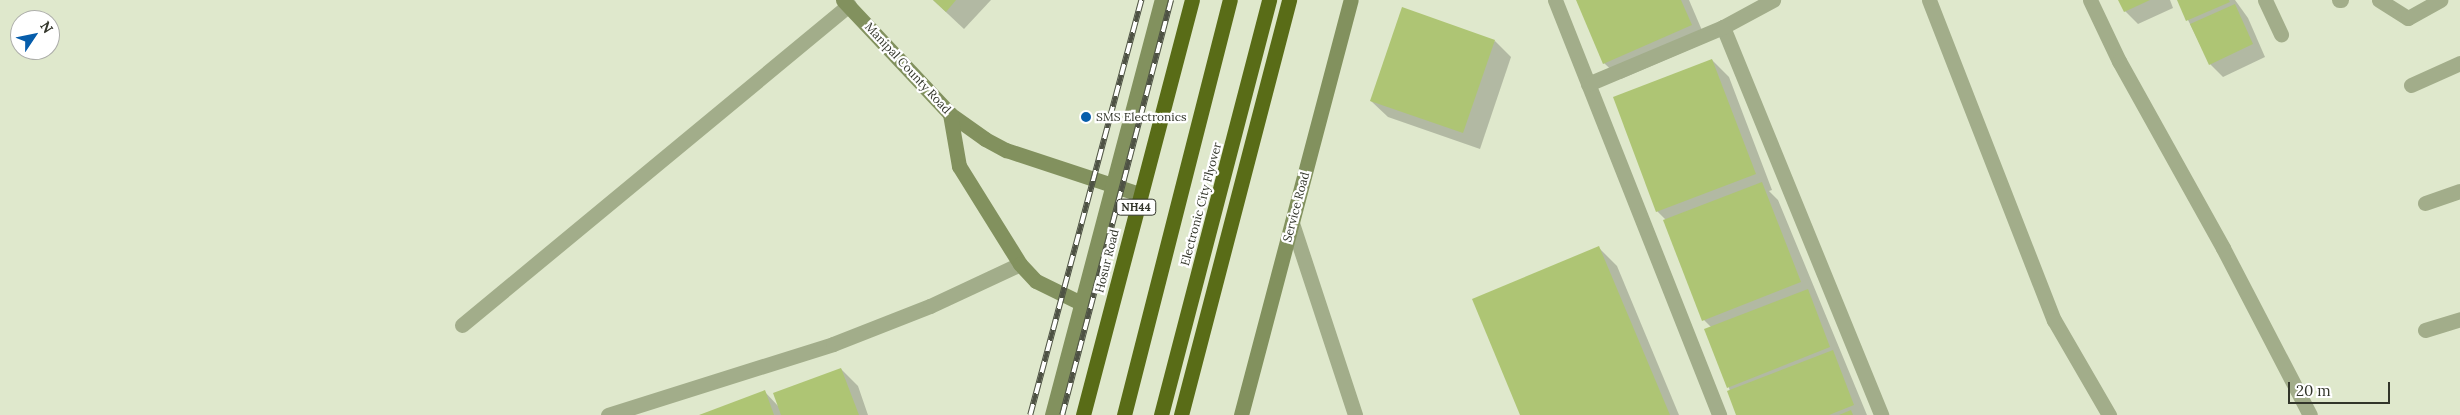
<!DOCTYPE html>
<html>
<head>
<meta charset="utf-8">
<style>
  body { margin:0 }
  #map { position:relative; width:2460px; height:415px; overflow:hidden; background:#dfe8cc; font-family:Lora,serif }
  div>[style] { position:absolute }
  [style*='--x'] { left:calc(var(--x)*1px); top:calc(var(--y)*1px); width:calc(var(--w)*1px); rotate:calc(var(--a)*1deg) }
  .shadow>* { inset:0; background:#0003 }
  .building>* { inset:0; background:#aec574 }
  .lane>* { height:15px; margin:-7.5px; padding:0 7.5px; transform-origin:7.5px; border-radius:7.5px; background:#a2ad8a }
  .street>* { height:15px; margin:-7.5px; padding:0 7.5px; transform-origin:7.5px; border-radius:7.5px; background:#a2ad8a }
  .secondary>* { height:15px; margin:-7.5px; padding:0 7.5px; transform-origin:7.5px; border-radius:7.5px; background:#82915e }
  .highway>* { height:15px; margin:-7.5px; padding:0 7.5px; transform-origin:7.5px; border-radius:7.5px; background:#596c17 }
  .rail>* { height:5.5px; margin-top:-2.75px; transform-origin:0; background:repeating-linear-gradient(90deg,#fff 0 11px,#4e5244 0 22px); box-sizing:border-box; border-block:1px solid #4e5244 }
  .dots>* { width:14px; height:14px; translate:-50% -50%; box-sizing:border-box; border:2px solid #fff; border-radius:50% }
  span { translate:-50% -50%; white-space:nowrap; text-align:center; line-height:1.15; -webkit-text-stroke:4.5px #fff; paint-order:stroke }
  .shield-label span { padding:1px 4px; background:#fff; border:1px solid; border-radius:4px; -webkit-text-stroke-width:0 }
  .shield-label { font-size:11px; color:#32352a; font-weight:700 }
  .street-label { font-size:12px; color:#32352a }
  .poi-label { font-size:12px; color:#32352a }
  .left { translate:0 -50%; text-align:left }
  .north { position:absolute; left:10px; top:10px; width:50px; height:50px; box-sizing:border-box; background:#fff; border:1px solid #adaeaa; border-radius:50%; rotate:56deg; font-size:14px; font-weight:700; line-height:20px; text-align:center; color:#32352a }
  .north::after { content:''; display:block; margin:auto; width:18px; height:22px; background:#065dab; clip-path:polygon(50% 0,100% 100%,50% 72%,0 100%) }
  .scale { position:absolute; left:2288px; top:382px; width:102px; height:22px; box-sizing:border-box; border:2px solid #32352a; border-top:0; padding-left:6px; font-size:15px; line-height:18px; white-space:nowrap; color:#32352a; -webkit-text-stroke:4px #fff; paint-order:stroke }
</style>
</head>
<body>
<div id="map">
  <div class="shadow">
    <div style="clip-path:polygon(933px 0,991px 0,964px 29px)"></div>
    <div style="clip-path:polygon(1577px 0,1689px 0,1707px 42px,1621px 79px,1604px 63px)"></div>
    <div style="clip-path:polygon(2120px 0,2170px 0,2173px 8px,2138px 24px,2125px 11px)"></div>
    <div style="clip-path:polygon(2178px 0,2235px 0,2248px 18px,2265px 57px,2223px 77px,2210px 64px)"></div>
    <div style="clip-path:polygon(1495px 41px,1511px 57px,1480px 149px,1388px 117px,1371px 101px)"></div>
    <div style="clip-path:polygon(1712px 60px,1729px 77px,1772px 190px,1769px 191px,1778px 200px,1867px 415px,1737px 415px,1711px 327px,1704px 320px,1666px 220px,1657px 211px)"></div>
    <div style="clip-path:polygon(1599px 248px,1617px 266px,1679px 415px,1521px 415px)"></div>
    <div style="clip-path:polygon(841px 369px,858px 386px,868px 415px,702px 415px,765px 392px,779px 407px)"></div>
  </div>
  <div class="building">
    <div style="clip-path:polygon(933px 0,956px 0,946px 12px)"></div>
    <div style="clip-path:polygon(1576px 0,1681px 0,1692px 25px,1603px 64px)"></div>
    <div style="clip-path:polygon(2118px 0,2150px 0,2124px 12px)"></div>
    <div style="clip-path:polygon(2177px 0,2229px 0,2230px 2px,2186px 21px)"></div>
    <div style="clip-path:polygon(2235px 4px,2253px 44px,2209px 65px,2190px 24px)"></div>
    <div style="clip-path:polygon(1402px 7px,1495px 40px,1463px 133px,1370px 101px)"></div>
    <div style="clip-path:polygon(1712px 59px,1756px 174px,1656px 212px,1613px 97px)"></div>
    <div style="clip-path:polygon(1762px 182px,1801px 282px,1702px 321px,1663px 220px)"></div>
    <div style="clip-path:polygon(1599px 246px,1670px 415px,1520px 415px,1472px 299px)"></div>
    <div style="clip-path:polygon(1808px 289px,1830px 347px,1727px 388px,1704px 329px)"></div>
    <div style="clip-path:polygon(1833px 350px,1854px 405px,1829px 415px,1736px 415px,1727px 391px)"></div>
    <div style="clip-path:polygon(841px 368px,859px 415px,781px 415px,773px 393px)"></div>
    <div style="clip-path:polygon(765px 390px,774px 415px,699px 415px)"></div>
    <div style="clip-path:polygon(1851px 410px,1853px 415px,1839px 415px)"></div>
  </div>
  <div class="lane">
    <div style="--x:462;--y:325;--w:502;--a:-39.59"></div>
  </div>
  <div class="street">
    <div style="--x:1555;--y:0;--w:446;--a:68.4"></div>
    <div style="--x:1929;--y:0;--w:344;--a:68.7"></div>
    <div style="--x:2054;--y:320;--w:110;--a:59.9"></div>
    <div style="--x:2090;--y:0;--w:68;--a:64.6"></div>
    <div style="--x:2119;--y:61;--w:214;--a:60.9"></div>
    <div style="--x:2223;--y:248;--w:188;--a:62.5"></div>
    <div style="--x:2265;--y:0;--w:38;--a:65"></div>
    <div style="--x:2339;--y:0;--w:2;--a:0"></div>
    <div style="--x:2379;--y:0;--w:34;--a:32"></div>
    <div style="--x:2408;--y:18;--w:37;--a:-29"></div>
    <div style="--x:1723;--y:27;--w:419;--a:67.8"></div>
    <div style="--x:1588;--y:84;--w:147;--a:-22.9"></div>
    <div style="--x:1723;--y:27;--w:57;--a:-28.4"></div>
    <div style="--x:2411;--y:85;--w:54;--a:-24.2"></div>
    <div style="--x:2425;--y:203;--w:37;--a:-19"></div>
    <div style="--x:1292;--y:223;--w:202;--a:71.8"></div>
    <div style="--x:2425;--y:330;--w:37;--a:-17"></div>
    <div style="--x:608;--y:415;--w:236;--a:-17.5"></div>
    <div style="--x:833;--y:344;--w:104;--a:-21.4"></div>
    <div style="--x:930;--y:306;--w:99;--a:-25"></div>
  </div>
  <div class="secondary">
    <div style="--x:843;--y:0;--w:156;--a:46.8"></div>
    <div style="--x:950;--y:114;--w:43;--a:35.5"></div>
    <div style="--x:985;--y:139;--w:24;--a:28"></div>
    <div style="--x:1006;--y:150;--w:140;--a:18.3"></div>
    <div style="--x:950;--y:114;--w:53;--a:80.2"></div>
    <div style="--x:959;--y:166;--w:115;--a:58.1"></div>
    <div style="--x:1020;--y:264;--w:23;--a:47"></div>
    <div style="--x:1036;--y:281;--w:50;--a:26.1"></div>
    <div style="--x:1052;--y:415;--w:429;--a:-75.2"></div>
    <div style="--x:1241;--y:415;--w:429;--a:-75.2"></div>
  </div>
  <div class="highway">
    <div style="--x:1083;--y:415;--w:429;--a:-75.3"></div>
    <div style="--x:1124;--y:415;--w:428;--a:-75.7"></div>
    <div style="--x:1161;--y:415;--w:429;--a:-75.4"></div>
    <div style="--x:1181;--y:415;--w:429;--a:-75.4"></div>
  </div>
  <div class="rail">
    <div style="--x:1030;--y:415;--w:430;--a:-75"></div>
    <div style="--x:1062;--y:415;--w:429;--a:-75.3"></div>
  </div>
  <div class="dots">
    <div style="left:1086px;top:117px;background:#065dab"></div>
  </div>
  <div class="shield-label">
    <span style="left:1136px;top:207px">NH44</span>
  </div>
  <div class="street-label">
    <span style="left:908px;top:68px;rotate:47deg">Manipal County Road</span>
    <span style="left:1201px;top:204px;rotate:-75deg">Electronic City Flyover</span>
    <span style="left:1296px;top:207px;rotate:-75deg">Service Road</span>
    <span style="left:1107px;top:261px;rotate:-76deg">Hosur Road</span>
  </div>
  <div class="poi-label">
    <span class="left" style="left:1096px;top:117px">SMS Electronics</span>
  </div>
  <div class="north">N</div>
  <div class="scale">20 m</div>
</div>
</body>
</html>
